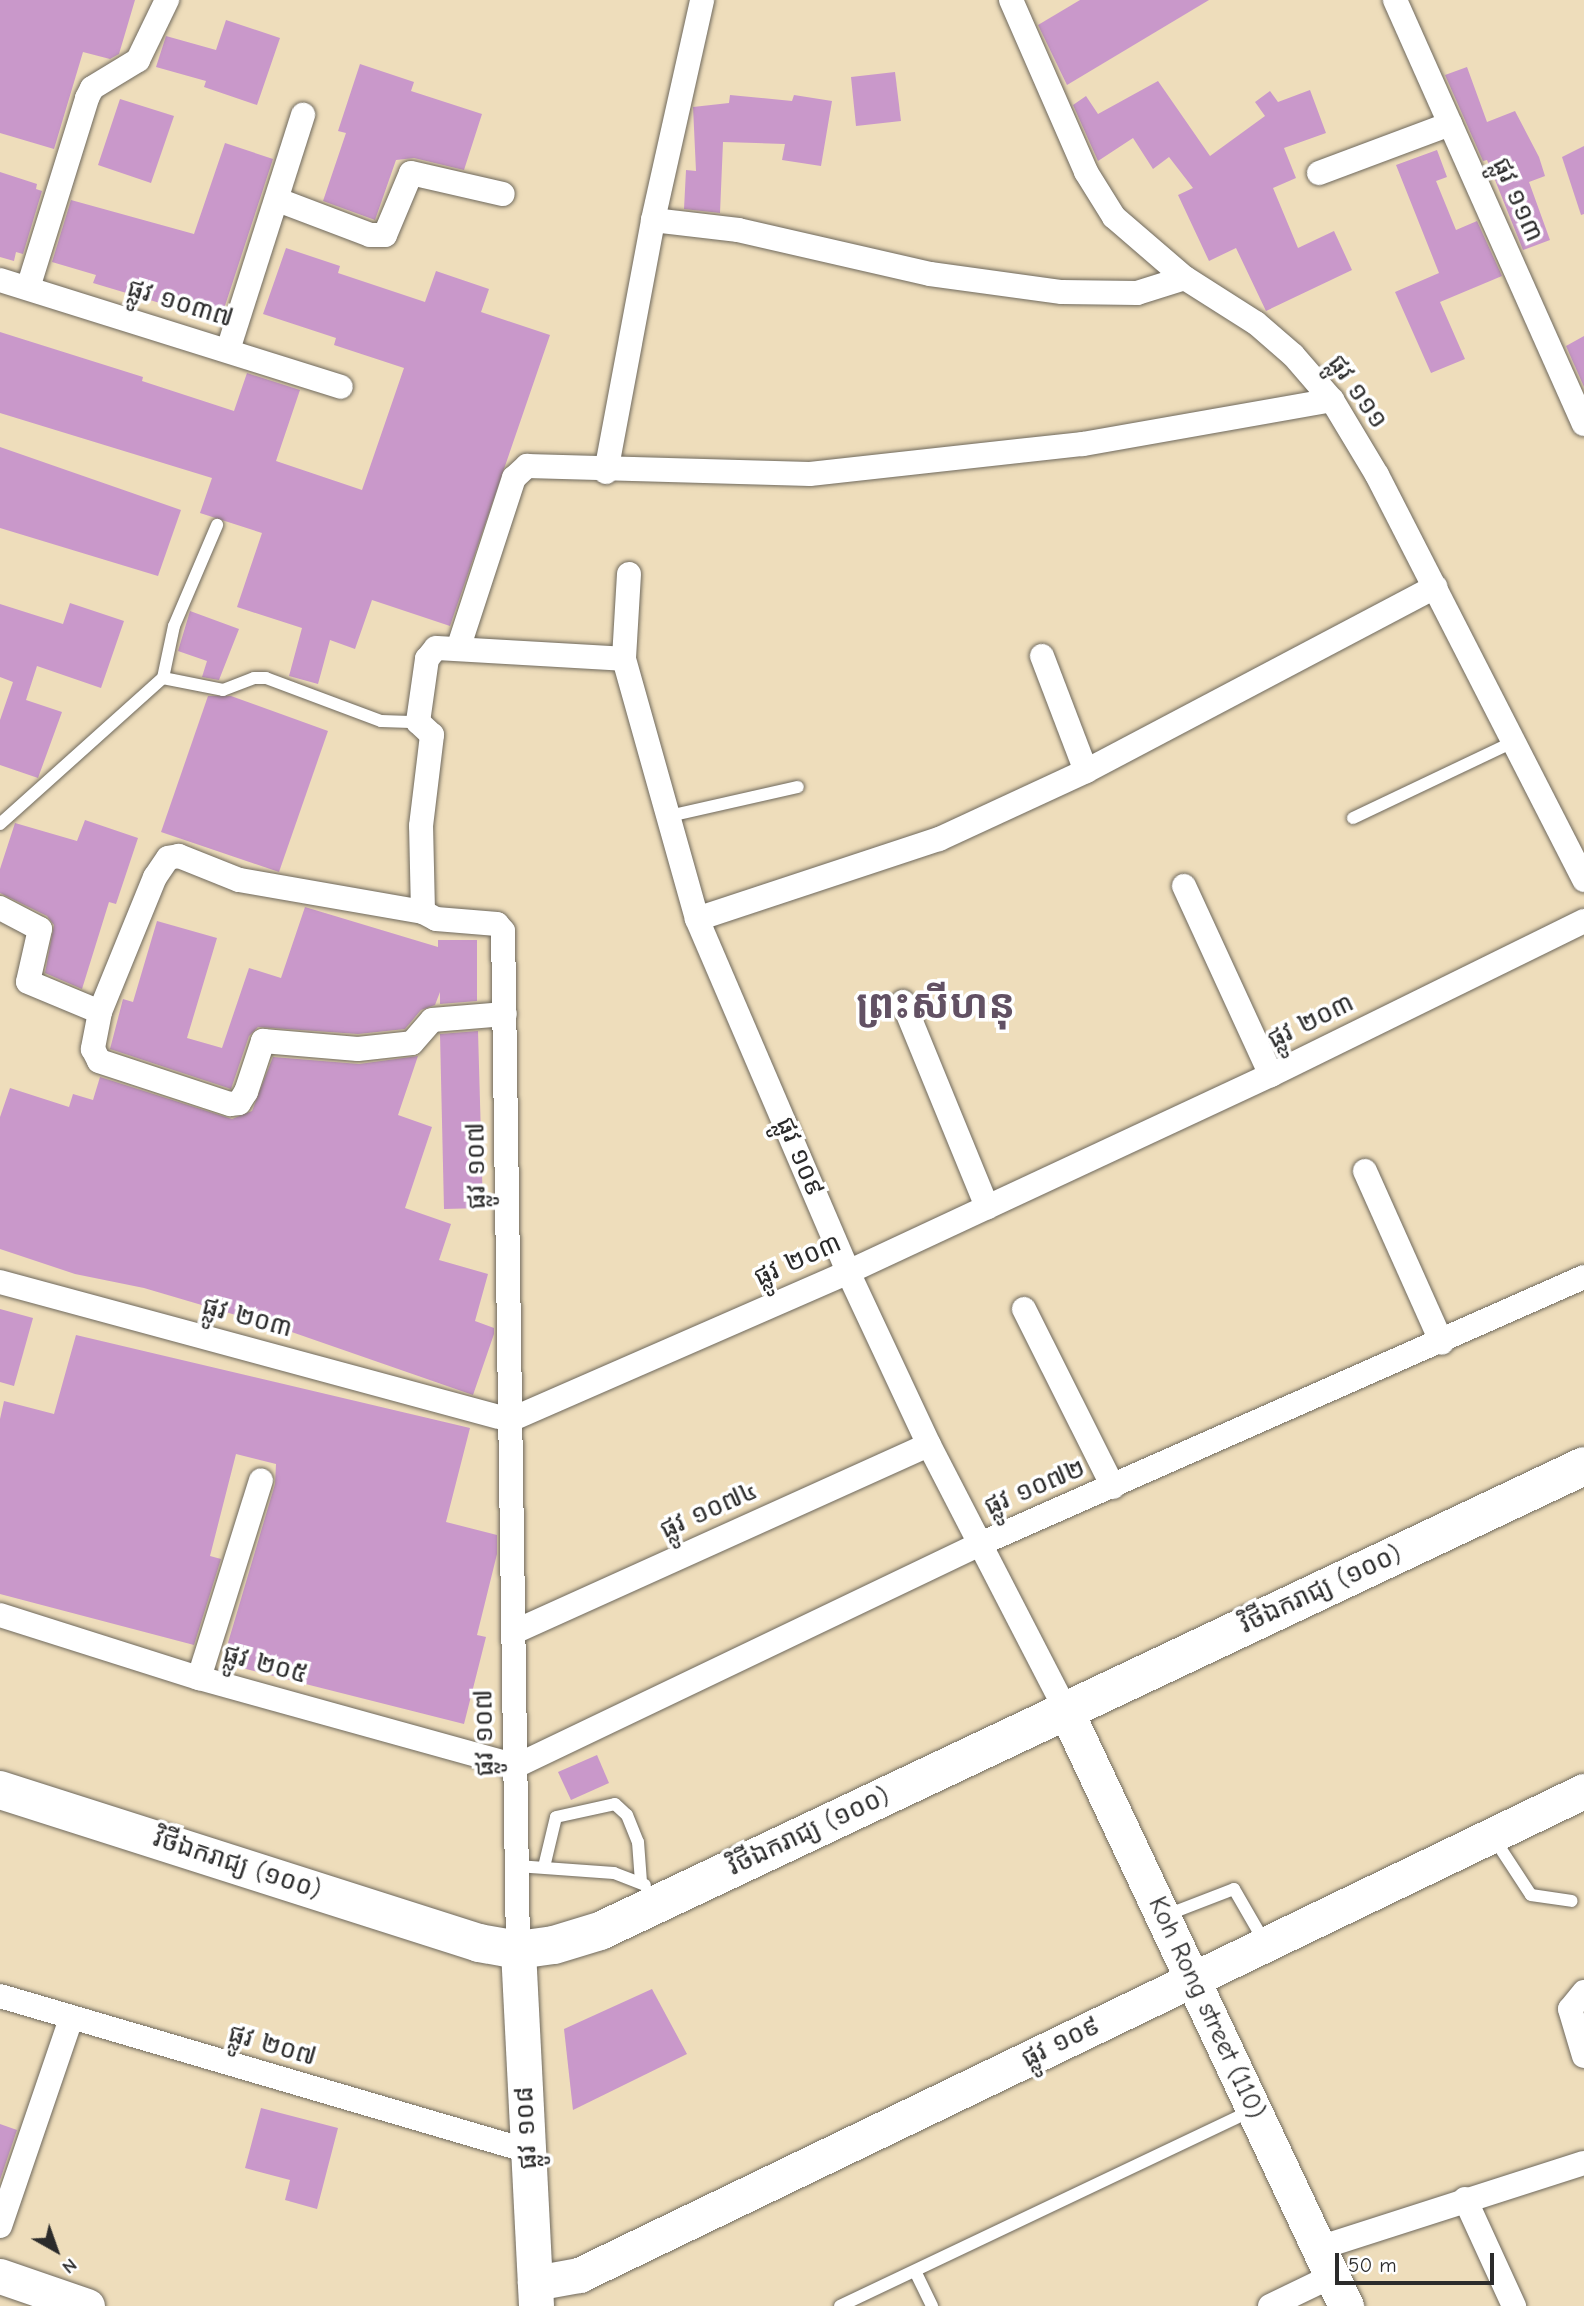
<!DOCTYPE html>
<html>
<head>
<meta charset="utf-8">
<style>
  body { margin:0 }
  #map { position:relative; width:1584px; height:2306px; overflow:hidden; background:#edb; font-family:"Comic Neue","Noto Sans Khmer",sans-serif }
  div>[style] { position:absolute }
  [style*='--x'] { left:calc(var(--x)*1px); top:calc(var(--y)*1px); width:calc(var(--w)*1px); rotate:calc(var(--a)*1deg) }
  .building>* { inset:0; background:#c998ca }
  .roads { filter:drop-shadow(0 0 2px #6f695d) drop-shadow(0 0 2px #6f695d) }
  .lane>* { height:12px; margin:-6px; padding:0 6px; transform-origin:6px; border-radius:6px; background:#fff }
  .street>* { height:24px; margin:-12px; padding:0 12px; transform-origin:12px; border-radius:12px; background:#fff }
  .secondary>* { height:35px; margin:-17.5px; padding:0 17.5px; transform-origin:17.5px; border-radius:17.5px; background:#fff }
  .primary>* { height:38px; margin:-19px; padding:0 19px; transform-origin:19px; border-radius:19px; background:#fff }
  span { translate:-50% -50%; white-space:nowrap; text-align:center; line-height:1.15; -webkit-text-stroke:7px #fff; paint-order:stroke }
  .street-label { font-size:26px; color:#2b2b2b }
  .town-label { font-size:40px; color:#625163; font-weight:700 }
  .north { position:absolute; left:21px; top:2215px; width:70px; height:70px; -webkit-text-stroke:5px #fff; paint-order:stroke; rotate:140deg; font-size:19px; font-weight:700; line-height:28px; text-align:center; color:#2b2b2b }
  .north::after { content:''; display:block; margin:auto; width:24px; height:32px; background:#2b2b2b; clip-path:polygon(50% 0,100% 100%,50% 72%,0 100%) }
  .scale { position:absolute; left:1335px; top:2253px; width:159px; height:32px; box-sizing:border-box; border:4px solid #2b2b2b; border-top:0; padding-left:9px; font-size:21px; line-height:24px; white-space:nowrap; color:#2b2b2b; -webkit-text-stroke:5px #fff; paint-order:stroke }
</style>
</head>
<body>
<div id="map">
  <div class="building">
    <div style="clip-path:polygon(0 0,135px 0,119px 54px,110px 59px,83px 52px,54px 149px,0 133px)"></div>
    <div style="clip-path:polygon(1080px 0,1209px 0,1067px 85px,1038px 25px)"></div>
    <div style="clip-path:polygon(226px 20px,280px 38px,257px 105px,204px 87px,206px 81px,156px 67px,166px 36px,216px 50px)"></div>
    <div style="clip-path:polygon(360px 64px,414px 82px,411px 91px,482px 114px,464px 170px,414px 158px,396px 160px,375px 220px,323px 201px,346px 133px,338px 131px)"></div>
    <div style="clip-path:polygon(1467px 67px,1487px 122px,1515px 111px,1539px 157px,1545px 176px,1529px 182px,1550px 240px,1523px 250px,1487px 160px,1483px 161px,1445px 75px)"></div>
    <div style="clip-path:polygon(895px 72px,901px 121px,856px 126px,851px 77px)"></div>
    <div style="clip-path:polygon(1158px 81px,1210px 156px,1265px 116px,1255px 102px,1270px 91px,1278px 102px,1310px 90px,1326px 133px,1284px 148px,1296px 178px,1273px 188px,1298px 248px,1334px 231px,1352px 270px,1266px 311px,1236px 248px,1209px 261px,1178px 195px,1193px 188px,1169px 157px,1153px 169px,1133px 138px,1098px 161px,1073px 105px,1086px 96px,1098px 114px)"></div>
    <div style="clip-path:polygon(730px 95px,792px 101px,794px 95px,832px 101px,821px 166px,782px 160px,785px 144px,723px 142px,720px 213px,684px 209px,686px 170px,696px 171px,693px 107px,729px 103px)"></div>
    <div style="clip-path:polygon(120px 99px,174px 116px,151px 183px,98px 165px)"></div>
    <div style="clip-path:polygon(225px 143px,273px 159px,220px 321px,93px 283px,96px 275px,52px 262px,71px 200px,194px 234px)"></div>
    <div style="clip-path:polygon(1584px 146px,1584px 214px,1581px 215px,1562px 157px)"></div>
    <div style="clip-path:polygon(1437px 150px,1447px 177px,1436px 181px,1456px 230px,1477px 221px,1502px 276px,1440px 302px,1465px 359px,1431px 373px,1395px 292px,1439px 273px,1396px 165px)"></div>
    <div style="clip-path:polygon(0 172px,37px 184px,36px 189px,42px 191px,23px 254px,16px 252px,14px 261px,0 257px)"></div>
    <div style="clip-path:polygon(286px 248px,340px 266px,338px 273px,425px 302px,436px 271px,489px 289px,481px 312px,550px 335px,450px 626px,372px 600px,355px 649px,330px 640px,318px 684px,289px 676px,302px 628px,237px 607px,262px 533px,200px 513px,212px 478px,0 413px,0 332px,143px 377px,142px 381px,234px 411px,247px 373px,300px 390px,276px 461px,362px 490px,404px 368px,334px 345px,336px 338px,263px 314px)"></div>
    <div style="clip-path:polygon(1584px 336px,1584px 387px,1566px 346px)"></div>
    <div style="clip-path:polygon(0 447px,181px 510px,158px 576px,0 528px)"></div>
    <div style="clip-path:polygon(70px 603px,124px 621px,101px 688px,37px 666px,26px 700px,62px 712px,38px 778px,0 765px,0 720px,13px 682px,0 677px,0 604px,63px 624px)"></div>
    <div style="clip-path:polygon(190px 611px,239px 629px,219px 680px,202px 677px,207px 661px,178px 651px)"></div>
    <div style="clip-path:polygon(208px 696px,231px 696px,328px 731px,279px 872px,161px 832px)"></div>
    <div style="clip-path:polygon(85px 820px,138px 838px,116px 904px,109px 902px,82px 989px,45px 973px,54px 925px,47px 916px,0 893px,0 869px,15px 823px,77px 841px)"></div>
    <div style="clip-path:polygon(305px 907px,438px 947px,438px 940px,477px 940px,477px 1001px,440px 1004px,440px 992px,435px 1005px,421px 1010px,405px 1029px,358px 1034px,258px 1027px,249px 1036px,231px 1089px,110px 1049px,123px 999px,133px 1002px,157px 921px,217px 938px,187px 1038px,222px 1048px,249px 968px,281px 978px)"></div>
    <div style="clip-path:polygon(478px 1031px,483px 1208px,444px 1209px,440px 1034px)"></div>
    <div style="clip-path:polygon(418px 1056px,398px 1115px,432px 1127px,405px 1208px,451px 1224px,439px 1260px,488px 1274px,475px 1321px,494px 1328px,494px 1334px,473px 1395px,283px 1329px,144px 1288px,75px 1274px,0 1249px,0 1117px,10px 1088px,69px 1107px,73px 1094px,93px 1100px,100px 1077px,232px 1119px,252px 1111px,273px 1057px,359px 1064px)"></div>
    <div style="clip-path:polygon(0 1309px,33px 1318px,14px 1386px,0 1382px)"></div>
    <div style="clip-path:polygon(76px 1335px,470px 1428px,446px 1522px,497px 1535px,497px 1554px,477px 1635px,486px 1637px,464px 1724px,222px 1663px,275px 1484px,276px 1464px,236px 1454px,210px 1556px,221px 1559px,194px 1645px,0 1594px,0 1419px,4px 1401px,54px 1414px)"></div>
    <div style="clip-path:polygon(597px 1755px,609px 1783px,571px 1800px,558px 1772px)"></div>
    <div style="clip-path:polygon(652px 1989px,687px 2054px,573px 2110px,564px 2029px)"></div>
    <div style="clip-path:polygon(261px 2108px,338px 2128px,317px 2209px,285px 2200px,290px 2180px,245px 2168px)"></div>
    <div style="clip-path:polygon(0 2124px,17px 2130px,0 2180px)"></div>
  </div>
  <div class="roads">
    <div class="lane">
      <div style="--x:163;--y:678;--w:53;--a:-78.1"></div>
      <div style="--x:174;--y:626;--w:110;--a:-66.9"></div>
      <div style="--x:669;--y:816;--w:132;--a:-12.7"></div>
      <div style="--x:1353;--y:818;--w:179;--a:-25.4"></div>
      <div style="--x:0;--y:824;--w:219;--a:-41.9"></div>
      <div style="--x:163;--y:678;--w:61;--a:11.3"></div>
      <div style="--x:223;--y:690;--w:33;--a:-21"></div>
      <div style="--x:254;--y:678;--w:12;--a:0"></div>
      <div style="--x:266;--y:678;--w:123;--a:20.5"></div>
      <div style="--x:381;--y:721;--w:37;--a:2"></div>
      <div style="--x:1493;--y:1837;--w:69;--a:56.8"></div>
      <div style="--x:1531;--y:1895;--w:41;--a:8.3"></div>
      <div style="--x:517;--y:1866;--w:97;--a:4.1"></div>
      <div style="--x:614;--y:1873;--w:33;--a:21"></div>
      <div style="--x:544;--y:1867;--w:51;--a:-76.5"></div>
      <div style="--x:556;--y:1817;--w:60;--a:-12.4"></div>
      <div style="--x:615;--y:1804;--w:16;--a:43"></div>
      <div style="--x:627;--y:1815;--w:29;--a:68"></div>
      <div style="--x:638;--y:1842;--w:40;--a:85.7"></div>
      <div style="--x:1164;--y:1916;--w:75;--a:-21.1"></div>
      <div style="--x:1234;--y:1889;--w:60;--a:60"></div>
      <div style="--x:915;--y:2271;--w:39;--a:64"></div>
      <div style="--x:840;--y:2306;--w:454;--a:-25.4"></div>
    </div>
    <div class="street">
      <div style="--x:1011;--y:0;--w:188;--a:66.4"></div>
      <div style="--x:1086;--y:172;--w:53;--a:58.1"></div>
      <div style="--x:1114;--y:217;--w:94;--a:40.7"></div>
      <div style="--x:1185;--y:278;--w:84;--a:32.4"></div>
      <div style="--x:1256;--y:323;--w:49;--a:40.9"></div>
      <div style="--x:1293;--y:355;--w:60;--a:49.1"></div>
      <div style="--x:1332;--y:400;--w:87;--a:59"></div>
      <div style="--x:1377;--y:475;--w:455;--a:62.9"></div>
      <div style="--x:1395;--y:0;--w:464;--a:66"></div>
      <div style="--x:1319;--y:173;--w:140;--a:-20.5"></div>
      <div style="--x:278;--y:200;--w:98;--a:20.8"></div>
      <div style="--x:370;--y:235;--w:15;--a:0"></div>
      <div style="--x:385;--y:235;--w:67;--a:-67.2"></div>
      <div style="--x:411;--y:173;--w:94;--a:12.9"></div>
      <div style="--x:653;--y:220;--w:86;--a:6.7"></div>
      <div style="--x:738;--y:230;--w:197;--a:12.9"></div>
      <div style="--x:930;--y:274;--w:133;--a:7.8"></div>
      <div style="--x:1062;--y:292;--w:75;--a:0.8"></div>
      <div style="--x:1137;--y:293;--w:50;--a:-17.4"></div>
      <div style="--x:0;--y:280;--w:357;--a:17.4"></div>
      <div style="--x:28;--y:288;--w:199;--a:-72.7"></div>
      <div style="--x:87;--y:98;--w:11;--a:-63"></div>
      <div style="--x:92;--y:88;--w:54;--a:-31.3"></div>
      <div style="--x:138;--y:60;--w:67;--a:-64.2"></div>
      <div style="--x:228;--y:350;--w:247;--a:-72.3"></div>
      <div style="--x:606;--y:472;--w:256;--a:-79.4"></div>
      <div style="--x:653;--y:220;--w:225;--a:-77.4"></div>
      <div style="--x:629;--y:574;--w:85;--a:93.4"></div>
      <div style="--x:624;--y:659;--w:270;--a:74.3"></div>
      <div style="--x:697;--y:919;--w:384;--a:66.8"></div>
      <div style="--x:848;--y:1272;--w:191;--a:64.9"></div>
      <div style="--x:929;--y:1445;--w:299;--a:62.7"></div>
      <div style="--x:459;--y:646;--w:177;--a:-71.9"></div>
      <div style="--x:514;--y:478;--w:18;--a:-43"></div>
      <div style="--x:527;--y:466;--w:283;--a:1.6"></div>
      <div style="--x:810;--y:474;--w:275;--a:-6.3"></div>
      <div style="--x:1083;--y:444;--w:253;--a:-10"></div>
      <div style="--x:1042;--y:656;--w:123;--a:69.1"></div>
      <div style="--x:1184;--y:886;--w:208;--a:65.3"></div>
      <div style="--x:0;--y:908;--w:45;--a:27.7"></div>
      <div style="--x:40;--y:929;--w:54;--a:102.8"></div>
      <div style="--x:28;--y:982;--w:78;--a:22.6"></div>
      <div style="--x:423;--y:912;--w:187;--a:-170.1"></div>
      <div style="--x:239;--y:880;--w:65;--a:-158.2"></div>
      <div style="--x:179;--y:856;--w:11;--a:170"></div>
      <div style="--x:168;--y:858;--w:23;--a:124"></div>
      <div style="--x:155;--y:877;--w:146;--a:112.2"></div>
      <div style="--x:100;--y:1012;--w:38;--a:101"></div>
      <div style="--x:93;--y:1049;--w:13;--a:63"></div>
      <div style="--x:99;--y:1061;--w:138;--a:18.2"></div>
      <div style="--x:230;--y:1104;--w:9;--a:-6"></div>
      <div style="--x:239;--y:1103;--w:13;--a:-58"></div>
      <div style="--x:246;--y:1092;--w:54;--a:-71.6"></div>
      <div style="--x:263;--y:1041;--w:95;--a:4.8"></div>
      <div style="--x:358;--y:1049;--w:54;--a:-6.3"></div>
      <div style="--x:412;--y:1043;--w:30;--a:-49"></div>
      <div style="--x:432;--y:1020;--w:73;--a:-4.7"></div>
      <div style="--x:697;--y:919;--w:255;--a:-18.3"></div>
      <div style="--x:939;--y:839;--w:162;--a:-24.8"></div>
      <div style="--x:1086;--y:771;--w:395;--a:-27.8"></div>
      <div style="--x:903;--y:1002;--w:222;--a:67.7"></div>
      <div style="--x:1365;--y:1171;--w:188;--a:65.9"></div>
      <div style="--x:0;--y:1282;--w:528;--a:15.14"></div>
      <div style="--x:510;--y:1420;--w:369;--a:-23.6"></div>
      <div style="--x:848;--y:1272;--w:467;--a:-25"></div>
      <div style="--x:1271;--y:1075;--w:349;--a:-26.2"></div>
      <div style="--x:1024;--y:1309;--w:199;--a:63.4"></div>
      <div style="--x:0;--y:1615;--w:209;--a:17.6"></div>
      <div style="--x:199;--y:1678;--w:329;--a:15.5"></div>
      <div style="--x:516;--y:1766;--w:514;--a:-25.57"></div>
      <div style="--x:980;--y:1544;--w:660;--a:-23.85"></div>
      <div style="--x:514;--y:1632;--w:455;--a:-24.3"></div>
      <div style="--x:199;--y:1678;--w:207;--a:-72.6"></div>
      <div style="--x:518;--y:1950;--w:1019;--a:-90.84"></div>
      <div style="--x:503;--y:931;--w:9;--a:-131"></div>
      <div style="--x:497;--y:924;--w:61;--a:-175.3"></div>
      <div style="--x:436;--y:919;--w:15;--a:-152"></div>
      <div style="--x:423;--y:912;--w:86;--a:-91.3"></div>
      <div style="--x:421;--y:826;--w:92;--a:-83.1"></div>
      <div style="--x:432;--y:735;--w:19;--a:-137"></div>
      <div style="--x:418;--y:722;--w:64;--a:-81.9"></div>
      <div style="--x:427;--y:659;--w:14;--a:-51"></div>
      <div style="--x:436;--y:648;--w:188;--a:3.3"></div>
      <div style="--x:1584;--y:1992;--w:22;--a:129"></div>
      <div style="--x:1570;--y:2009;--w:49;--a:73.4"></div>
      <div style="--x:0;--y:1996;--w:550;--a:16.36"></div>
      <div style="--x:1465;--y:2199;--w:118;--a:65.4"></div>
      <div style="--x:0;--y:2226;--w:219;--a:-71.1"></div>
      <div style="--x:1319;--y:2248;--w:278;--a:-17.8"></div>
      <div style="--x:1270;--y:2306;--w:69;--a:-25.8"></div>
    </div>
    <div class="secondary">
      <div style="--x:1066;--y:1711;--w:658;--a:64.8"></div>
      <div style="--x:518;--y:1950;--w:356;--a:87.1"></div>
      <div style="--x:0;--y:2276;--w:92;--a:19"></div>
      <div style="--x:535;--y:2283;--w:45;--a:-10.3"></div>
      <div style="--x:579;--y:2275;--w:1115;--a:-25.72"></div>
    </div>
    <div class="primary">
      <div style="--x:0;--y:1790;--w:503;--a:17.71"></div>
      <div style="--x:479;--y:1943;--w:40;--a:10"></div>
      <div style="--x:518;--y:1950;--w:36;--a:-8"></div>
      <div style="--x:554;--y:1945;--w:48;--a:-16.9"></div>
      <div style="--x:600;--y:1931;--w:1088;--a:-25.29"></div>
    </div>
  </div>
  <div class="street-label">
    <span style="left:1517px;top:200px;rotate:66deg">ផ្លូវ ១១៣</span>
    <span style="left:180px;top:304px;rotate:17deg">ផ្លូវ ១០៣៧</span>
    <span style="left:1357px;top:392px;rotate:55deg">ផ្លូវ ១១១</span>
    <span style="left:1311px;top:1022px;rotate:-26deg">ផ្លូវ ២០៣</span>
    <span style="left:799px;top:1157px;rotate:67deg">ផ្លូវ ១០៩</span>
    <span style="left:477px;top:1166px;rotate:-91deg">ផ្លូវ ១០៧</span>
    <span style="left:798px;top:1261px;rotate:-24deg">ផ្លូវ ២០៣</span>
    <span style="left:247px;top:1318px;rotate:15deg">ផ្លូវ ២០៣</span>
    <span style="left:1035px;top:1488px;rotate:-23deg">ផ្លូវ ១០៧២</span>
    <span style="left:709px;top:1511px;rotate:-24deg">ផ្លូវ ១០៧៤</span>
    <span style="left:1321px;top:1590px;rotate:-25deg">វិថីឯករាជ្យ (១០០)</span>
    <span style="left:265px;top:1665px;rotate:15deg">ផ្លូវ ២០៥</span>
    <span style="left:485px;top:1733px;rotate:-91deg">ផ្លូវ ១០៧</span>
    <span style="left:809px;top:1832px;rotate:-25deg">វិថីឯករាជ្យ (១០០)</span>
    <span style="left:237px;top:1865px;rotate:18deg">វិថីឯករាជ្យ (១០០)</span>
    <span style="left:1206px;top:2008px;rotate:65deg">Koh Rong street (110)</span>
    <span style="left:1061px;top:2043px;rotate:-26deg">ផ្លូវ ១០៩</span>
    <span style="left:272px;top:2046px;rotate:16deg">ផ្លូវ ២០៧</span>
    <span style="left:527px;top:2128px;rotate:-93deg">ផ្លូវ ១០៨</span>
  </div>
  <div class="town-label">
    <span style="left:936px;top:1005px">ព្រះសីហនុ</span>
  </div>
  <div class="north">N</div>
  <div class="scale">50 m</div>
</div>
</body>
</html>
